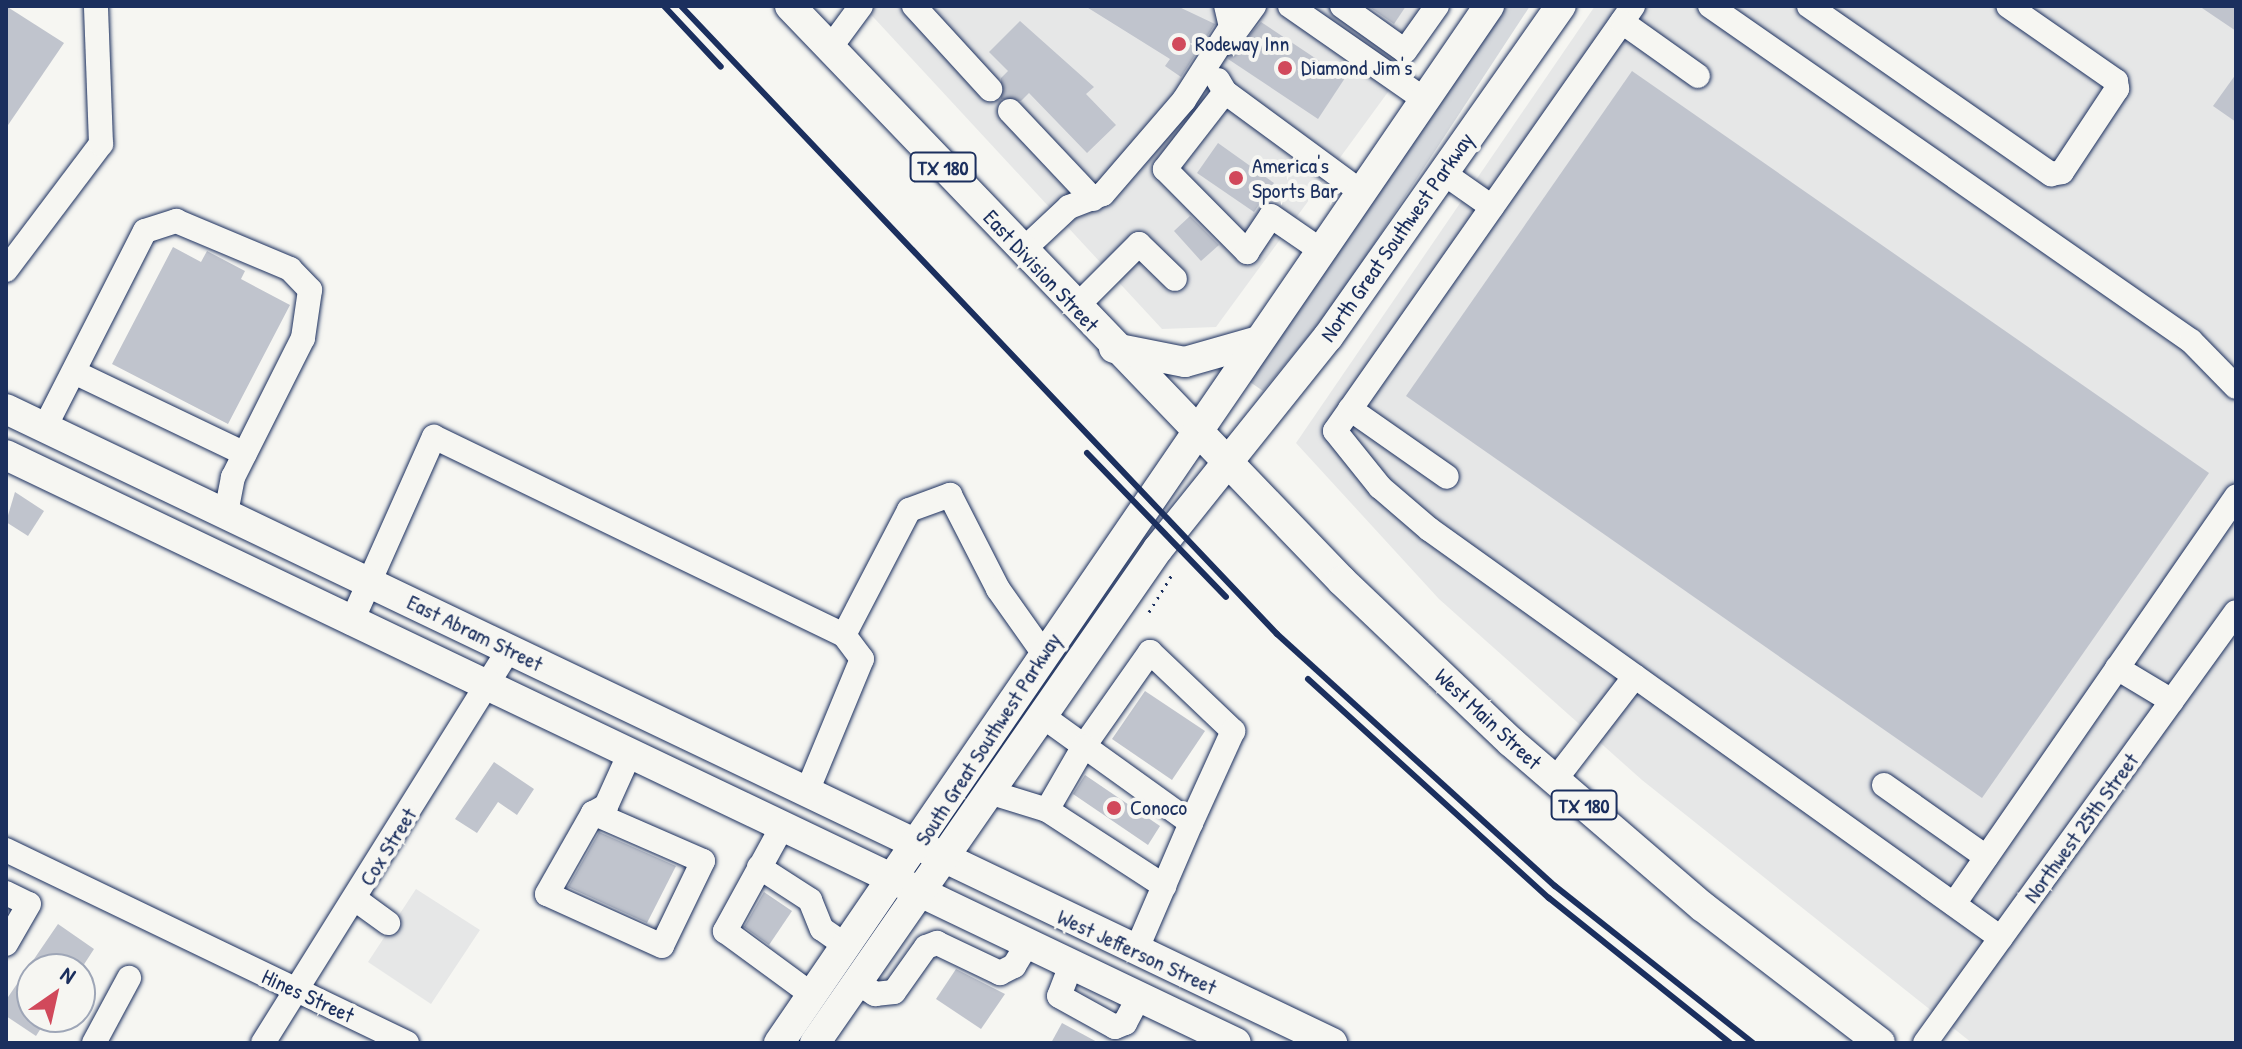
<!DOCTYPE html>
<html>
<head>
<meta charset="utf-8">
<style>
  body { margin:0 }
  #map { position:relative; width:2242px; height:1049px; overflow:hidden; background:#f6f6f2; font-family:"Patrick Hand",sans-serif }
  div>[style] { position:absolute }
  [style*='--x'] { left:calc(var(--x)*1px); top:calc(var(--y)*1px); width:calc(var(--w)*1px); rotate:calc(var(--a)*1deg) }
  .built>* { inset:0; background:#e6e7e7 }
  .green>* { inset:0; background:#d6d9dd }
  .building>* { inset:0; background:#c0c4cd }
  .path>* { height:3px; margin-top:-1.5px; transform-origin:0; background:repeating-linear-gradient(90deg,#1b2f5e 0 2px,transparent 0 8px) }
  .roads { filter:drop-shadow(0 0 2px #1b2f5e) drop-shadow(0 0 2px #1b2f5e) }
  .minor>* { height:24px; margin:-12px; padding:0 12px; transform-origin:12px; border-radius:12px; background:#f6f6f2 }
  .major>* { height:30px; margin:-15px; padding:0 15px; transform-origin:15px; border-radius:15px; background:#f6f6f2 }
  .rail>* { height:6px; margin:-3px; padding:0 3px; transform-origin:3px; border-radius:3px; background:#1b2f5e }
  .dots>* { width:22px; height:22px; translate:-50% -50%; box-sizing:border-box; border:4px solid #f6f6f2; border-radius:50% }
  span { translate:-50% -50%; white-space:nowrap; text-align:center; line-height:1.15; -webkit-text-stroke:8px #f6f6f2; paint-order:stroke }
  .shield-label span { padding:2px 6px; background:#f6f6f2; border:2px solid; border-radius:6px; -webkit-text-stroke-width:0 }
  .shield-label { font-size:20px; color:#1b2f5e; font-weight:700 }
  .poi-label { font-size:22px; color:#1b2f5e }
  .left { translate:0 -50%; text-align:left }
  .street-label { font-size:22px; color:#1b2f5e }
  .frame { position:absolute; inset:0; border:8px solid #1b2f5e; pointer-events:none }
  .north { position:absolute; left:16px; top:953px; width:80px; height:80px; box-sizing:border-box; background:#f6f6f2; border:2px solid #9ea6b7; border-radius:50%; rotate:34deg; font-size:22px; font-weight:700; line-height:32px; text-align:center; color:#1b2f5e }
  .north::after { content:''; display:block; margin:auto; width:28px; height:36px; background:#d1495b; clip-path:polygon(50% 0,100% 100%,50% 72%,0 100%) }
</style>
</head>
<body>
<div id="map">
  <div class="built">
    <div style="clip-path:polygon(863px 6px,1451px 6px,1216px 327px,1162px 329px)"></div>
    <div style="clip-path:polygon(1595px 6px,2236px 6px,2236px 1043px,1972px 1043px,1642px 780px,1439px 599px,1296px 443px)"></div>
    <div style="clip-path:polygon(416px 889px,480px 930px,431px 1004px,368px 962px)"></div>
  </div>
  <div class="green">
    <div style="clip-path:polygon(1498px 6px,1530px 6px,1334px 305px,1263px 391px,1250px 382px)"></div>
  </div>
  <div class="building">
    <div style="clip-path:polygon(6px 6px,64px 43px,6px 128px)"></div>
    <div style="clip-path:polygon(1085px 6px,1177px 6px,1215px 24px,1181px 77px,1165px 66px,1170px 59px)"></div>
    <div style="clip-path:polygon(1368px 6px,1406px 6px,1394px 24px)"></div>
    <div style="clip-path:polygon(2199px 6px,2236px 6px,2236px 31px)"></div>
    <div style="clip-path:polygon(1020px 21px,1094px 87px,1086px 94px,1116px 125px,1087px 153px,1029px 93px,1021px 101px,1001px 99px,1001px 78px,1008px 71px,989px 52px)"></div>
    <div style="clip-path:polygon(1261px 22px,1345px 78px,1318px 119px,1228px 59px)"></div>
    <div style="clip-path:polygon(1632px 71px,2209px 473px,1982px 798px,1406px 396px)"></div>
    <div style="clip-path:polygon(2236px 74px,2236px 122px,2213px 106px)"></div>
    <div style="clip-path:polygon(1218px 143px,1274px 183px,1254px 212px,1197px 173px)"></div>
    <div style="clip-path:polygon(1190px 216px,1219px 245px,1201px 261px,1174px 231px)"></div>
    <div style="clip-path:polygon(173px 247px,201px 262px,207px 251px,245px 271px,241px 279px,290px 305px,228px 424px,112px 364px)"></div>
    <div style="clip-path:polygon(15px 492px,44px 511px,28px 536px,6px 522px)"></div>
    <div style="clip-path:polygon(1145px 691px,1205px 731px,1172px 780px,1112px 739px)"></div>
    <div style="clip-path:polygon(494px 762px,534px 789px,517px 815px,498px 802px,477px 833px,455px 819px)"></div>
    <div style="clip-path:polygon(1085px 775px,1160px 826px,1148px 845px,1073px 794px)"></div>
    <div style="clip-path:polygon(599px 832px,676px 866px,647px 923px,568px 887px)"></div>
    <div style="clip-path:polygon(764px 892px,792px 911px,769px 945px,744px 927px)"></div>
    <div style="clip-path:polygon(58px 924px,94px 949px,81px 969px,32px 969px,32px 1017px,48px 1017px,36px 1036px,6px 1016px,6px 1000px)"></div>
    <div style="clip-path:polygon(956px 969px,1005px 994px,981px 1029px,936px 999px)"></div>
    <div style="clip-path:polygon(1062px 1023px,1099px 1043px,1051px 1043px)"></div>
  </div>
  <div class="path">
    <div style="--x:1149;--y:612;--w:46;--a:-58.4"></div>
  </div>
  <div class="roads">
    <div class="minor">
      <div style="--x:914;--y:6;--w:113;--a:47.5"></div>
      <div style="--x:1290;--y:6;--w:163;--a:34.8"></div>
      <div style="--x:1342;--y:6;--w:77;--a:35.5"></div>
      <div style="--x:1405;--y:51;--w:55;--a:-54.6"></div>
      <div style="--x:1633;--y:6;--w:519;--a:125.04"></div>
      <div style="--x:1335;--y:431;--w:72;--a:51.2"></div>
      <div style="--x:1380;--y:487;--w:65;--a:40.6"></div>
      <div style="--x:1429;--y:529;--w:703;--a:35.57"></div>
      <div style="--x:1710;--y:6;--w:586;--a:34.86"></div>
      <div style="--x:2191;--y:341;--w:64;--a:45.6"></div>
      <div style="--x:1809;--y:6;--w:295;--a:34.8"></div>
      <div style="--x:2051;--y:174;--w:11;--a:-10"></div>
      <div style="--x:2062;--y:172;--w:100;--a:-56.5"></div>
      <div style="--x:2117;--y:89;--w:8;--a:-97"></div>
      <div style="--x:2116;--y:81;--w:131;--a:-145.2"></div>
      <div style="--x:1622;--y:22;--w:93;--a:35.4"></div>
      <div style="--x:1227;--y:43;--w:46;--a:-53.9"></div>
      <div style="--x:830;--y:48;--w:52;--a:-53.6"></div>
      <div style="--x:1218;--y:80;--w:14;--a:60"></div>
      <div style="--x:1225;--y:92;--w:167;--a:36.3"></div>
      <div style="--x:1225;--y:92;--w:98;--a:127.9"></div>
      <div style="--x:1165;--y:169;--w:117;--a:45.3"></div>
      <div style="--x:1247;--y:252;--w:43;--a:-56.3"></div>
      <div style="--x:1271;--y:216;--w:58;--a:34.5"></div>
      <div style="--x:1010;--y:111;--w:121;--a:46.7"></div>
      <div style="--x:1442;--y:172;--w:61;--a:35"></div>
      <div style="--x:1022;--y:251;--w:64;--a:-43.1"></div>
      <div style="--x:1069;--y:207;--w:36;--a:-21"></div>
      <div style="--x:1103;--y:194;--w:124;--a:-49.2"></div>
      <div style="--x:1184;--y:100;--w:87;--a:-57.2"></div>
      <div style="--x:1231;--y:27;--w:22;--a:-103"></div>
      <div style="--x:6;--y:270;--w:158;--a:-53"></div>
      <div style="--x:101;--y:144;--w:138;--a:-92.1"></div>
      <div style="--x:1076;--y:307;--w:89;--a:-45"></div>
      <div style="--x:1139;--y:244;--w:50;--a:44.2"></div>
      <div style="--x:76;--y:373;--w:187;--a:25.6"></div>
      <div style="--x:1350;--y:409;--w:118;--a:35"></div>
      <div style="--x:45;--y:427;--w:220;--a:-63"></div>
      <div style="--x:145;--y:231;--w:33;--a:-18"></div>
      <div style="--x:176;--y:221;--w:124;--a:22.8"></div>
      <div style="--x:290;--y:269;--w:29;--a:46"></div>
      <div style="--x:310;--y:290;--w:49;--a:98.3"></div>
      <div style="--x:303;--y:338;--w:156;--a:116.7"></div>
      <div style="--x:233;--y:477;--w:38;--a:101"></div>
      <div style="--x:351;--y:623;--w:204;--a:-66"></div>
      <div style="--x:434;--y:437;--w:455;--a:25.8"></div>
      <div style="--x:844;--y:635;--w:141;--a:-62.5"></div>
      <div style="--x:909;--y:510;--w:44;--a:-20.1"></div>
      <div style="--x:950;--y:495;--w:106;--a:62.9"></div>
      <div style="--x:998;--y:589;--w:80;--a:54.7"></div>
      <div style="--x:2117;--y:668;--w:64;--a:31"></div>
      <div style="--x:1041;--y:715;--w:53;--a:35.8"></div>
      <div style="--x:1084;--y:746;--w:115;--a:-54.9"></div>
      <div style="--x:1150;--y:652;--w:115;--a:43.6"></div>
      <div style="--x:1233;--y:731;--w:101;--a:114.5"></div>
      <div style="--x:1555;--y:780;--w:131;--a:-52.4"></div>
      <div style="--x:1884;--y:785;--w:125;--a:35.2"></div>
      <div style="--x:989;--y:792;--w:61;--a:17.2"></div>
      <div style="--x:1047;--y:810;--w:74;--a:-60"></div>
      <div style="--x:1084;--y:746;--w:132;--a:35.7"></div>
      <div style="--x:1191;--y:823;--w:139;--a:113.3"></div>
      <div style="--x:806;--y:794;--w:146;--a:-67.5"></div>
      <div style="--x:862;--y:659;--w:30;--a:-127"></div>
      <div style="--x:1047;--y:810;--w:140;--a:33"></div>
      <div style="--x:593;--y:813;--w:120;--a:23.6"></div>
      <div style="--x:703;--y:861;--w:94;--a:115.8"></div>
      <div style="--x:662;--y:946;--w:126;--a:-155.7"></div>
      <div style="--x:547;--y:894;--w:93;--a:-60.4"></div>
      <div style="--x:593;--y:813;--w:15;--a:-28"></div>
      <div style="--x:606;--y:806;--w:56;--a:-65.7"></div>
      <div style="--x:782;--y:827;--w:119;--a:118.7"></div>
      <div style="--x:725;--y:931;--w:108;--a:36.3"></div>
      <div style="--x:6;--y:850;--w:445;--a:25.7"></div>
      <div style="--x:759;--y:867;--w:61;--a:32.9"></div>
      <div style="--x:810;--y:900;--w:31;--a:68"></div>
      <div style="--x:822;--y:929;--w:29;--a:35"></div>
      <div style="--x:6;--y:893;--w:25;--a:26"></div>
      <div style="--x:29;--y:904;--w:46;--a:119.9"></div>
      <div style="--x:355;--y:899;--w:41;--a:36"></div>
      <div style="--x:1954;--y:904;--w:496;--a:-55.3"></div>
      <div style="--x:1071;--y:965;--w:33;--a:111"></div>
      <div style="--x:1059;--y:996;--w:64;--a:29"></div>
      <div style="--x:1115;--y:1027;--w:11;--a:-22"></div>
      <div style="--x:1125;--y:1023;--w:30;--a:-62"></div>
      <div style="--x:857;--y:982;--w:22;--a:34"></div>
      <div style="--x:875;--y:994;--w:19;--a:-6"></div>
      <div style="--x:894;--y:992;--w:55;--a:-54.6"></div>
      <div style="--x:926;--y:947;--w:12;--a:-20"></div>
      <div style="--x:937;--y:943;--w:70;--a:25.5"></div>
      <div style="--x:1000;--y:973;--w:16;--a:-27"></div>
      <div style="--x:1014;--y:966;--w:26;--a:-59"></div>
      <div style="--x:94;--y:1043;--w:74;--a:-61.7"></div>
      <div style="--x:263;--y:1043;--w:464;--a:-58"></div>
      <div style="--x:1925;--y:1043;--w:531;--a:-54.19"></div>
    </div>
    <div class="major">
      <div style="--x:790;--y:6;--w:797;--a:46.17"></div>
      <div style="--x:1342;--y:581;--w:233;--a:43.6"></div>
      <div style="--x:1511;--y:742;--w:253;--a:40.7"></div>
      <div style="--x:1703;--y:907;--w:223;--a:37.5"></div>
      <div style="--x:1114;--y:348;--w:72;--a:11.2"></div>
      <div style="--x:1185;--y:362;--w:73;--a:-15.9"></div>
      <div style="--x:6;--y:409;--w:1470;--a:25.55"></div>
      <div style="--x:6;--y:455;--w:1363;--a:25.55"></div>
      <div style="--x:779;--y:1043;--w:1257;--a:-55.6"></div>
      <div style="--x:815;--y:1043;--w:601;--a:-55.23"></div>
      <div style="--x:1158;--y:549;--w:272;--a:-51.3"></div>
      <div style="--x:1328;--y:337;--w:405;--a:-54.9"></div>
    </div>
  </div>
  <div class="rail">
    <div style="--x:664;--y:6;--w:83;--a:46.9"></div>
    <div style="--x:681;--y:6;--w:866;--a:46.5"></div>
    <div style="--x:1277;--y:634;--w:375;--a:42.2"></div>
    <div style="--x:1555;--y:886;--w:253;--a:38.4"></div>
    <div style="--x:1087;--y:453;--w:200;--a:46"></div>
    <div style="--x:1308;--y:679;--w:326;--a:42.3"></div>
    <div style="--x:1549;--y:898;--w:232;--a:38.7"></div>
  </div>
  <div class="dots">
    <div style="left:1179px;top:44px;background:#d1495b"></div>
    <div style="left:1285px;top:68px;background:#d1495b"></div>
    <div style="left:1236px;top:178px;background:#d1495b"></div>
    <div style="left:1114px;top:808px;background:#d1495b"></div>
  </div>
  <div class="shield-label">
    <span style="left:943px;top:167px">TX 180</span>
    <span style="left:1584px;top:805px">TX 180</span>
  </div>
  <div class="poi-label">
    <span class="left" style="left:1195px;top:44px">Rodeway Inn</span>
    <span class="left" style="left:1301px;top:68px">Diamond Jim's</span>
    <span class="left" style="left:1252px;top:178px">America's<br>Sports Bar</span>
    <span class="left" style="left:1130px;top:808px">Conoco</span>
  </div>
  <div class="street-label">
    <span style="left:1397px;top:237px;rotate:-55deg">North Great Southwest Parkway</span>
    <span style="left:1041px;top:271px;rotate:47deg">East Division Street</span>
    <span style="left:475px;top:633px;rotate:26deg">East Abram Street</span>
    <span style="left:1488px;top:719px;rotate:43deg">West Main Street</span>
    <span style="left:988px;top:739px;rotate:-57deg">South Great Southwest Parkway</span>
    <span style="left:2081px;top:828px;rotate:-54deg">Northwest 25th Street</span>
    <span style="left:388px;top:847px;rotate:-58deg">Cox Street</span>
    <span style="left:1137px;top:952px;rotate:25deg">West Jefferson Street</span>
    <span style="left:308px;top:996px;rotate:25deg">Hines Street</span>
  </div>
  <div class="frame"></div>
  <div class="north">N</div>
</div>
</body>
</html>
